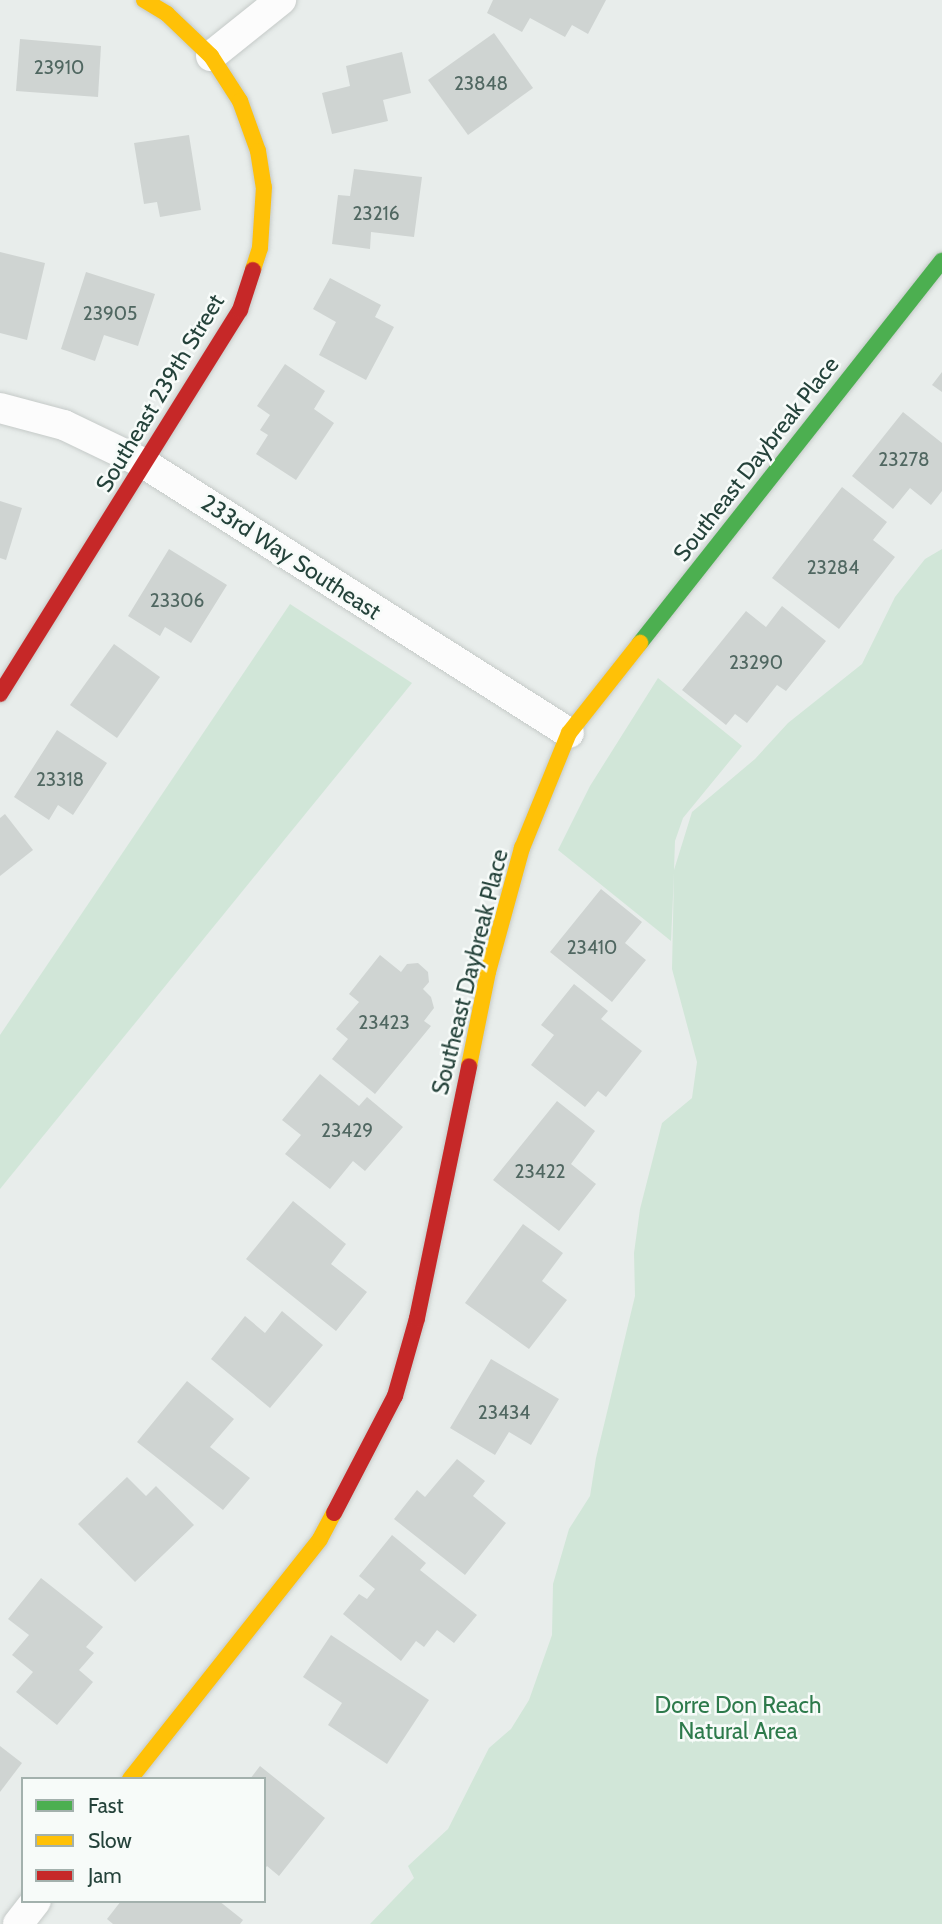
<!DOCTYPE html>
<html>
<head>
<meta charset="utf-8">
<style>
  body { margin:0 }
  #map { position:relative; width:942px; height:1924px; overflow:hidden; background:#e8edeb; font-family:Cabin,sans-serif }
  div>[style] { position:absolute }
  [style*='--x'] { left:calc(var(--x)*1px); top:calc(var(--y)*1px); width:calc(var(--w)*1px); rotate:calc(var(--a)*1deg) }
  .green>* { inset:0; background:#d1e6d8 }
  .building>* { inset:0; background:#cfd4d2 }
  .roads { filter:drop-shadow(0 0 2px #c5cac8) drop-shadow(0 0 2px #c5cac8) }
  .street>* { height:30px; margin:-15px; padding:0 15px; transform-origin:15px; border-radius:15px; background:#fcfcfc }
  .fast>* { height:16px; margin:-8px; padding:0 8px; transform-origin:8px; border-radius:8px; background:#4caf50 }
  .slow>* { height:16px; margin:-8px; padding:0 8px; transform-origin:8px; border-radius:8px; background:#ffc107 }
  .jam>* { height:16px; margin:-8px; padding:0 8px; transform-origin:8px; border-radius:8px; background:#c62828 }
  span { translate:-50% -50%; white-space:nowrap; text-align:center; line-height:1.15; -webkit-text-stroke:5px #f7fbf9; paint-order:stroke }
  .number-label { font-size:19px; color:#506761 }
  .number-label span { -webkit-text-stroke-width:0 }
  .street-label { font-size:23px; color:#24423a }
  .park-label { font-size:23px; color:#2d7a4b }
  .legend { position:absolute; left:21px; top:1777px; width:245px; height:126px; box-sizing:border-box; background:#f7fbf9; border:2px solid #a3b1ad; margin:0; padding:9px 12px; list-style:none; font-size:21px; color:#24423a }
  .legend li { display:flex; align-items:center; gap:14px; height:35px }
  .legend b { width:35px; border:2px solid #a3b1ad }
</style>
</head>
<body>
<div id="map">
  <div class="green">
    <div style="clip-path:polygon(942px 549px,942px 1924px,370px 1924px,414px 1878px,408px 1866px,448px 1829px,489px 1748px,511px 1729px,529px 1700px,552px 1635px,553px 1584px,569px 1529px,590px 1496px,596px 1458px,635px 1296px,634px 1253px,640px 1209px,662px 1123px,692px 1098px,697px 1062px,672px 969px,674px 873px,671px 941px,558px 850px,590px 786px,658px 678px,742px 746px,683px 818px,675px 841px,674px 870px,692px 812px,755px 759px,788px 723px,862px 664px,895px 597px,925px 559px)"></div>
    <div style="clip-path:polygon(290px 604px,412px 683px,0 1189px,0 1035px)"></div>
  </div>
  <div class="building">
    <div style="clip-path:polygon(493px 0,606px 0,588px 34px,572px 25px,565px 37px,530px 18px,522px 32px,487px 13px)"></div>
    <div style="clip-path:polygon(494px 33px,533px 88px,468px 135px,428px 80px)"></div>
    <div style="clip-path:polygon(20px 39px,101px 46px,98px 97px,16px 91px)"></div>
    <div style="clip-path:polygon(402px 52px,411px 93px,383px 100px,388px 121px,332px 134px,322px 93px,350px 86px,346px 66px)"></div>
    <div style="clip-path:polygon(189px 135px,201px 210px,160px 217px,157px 202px,144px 204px,134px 143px)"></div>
    <div style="clip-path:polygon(354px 169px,422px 177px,414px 237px,371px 232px,370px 249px,332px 244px,338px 195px,350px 196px)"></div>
    <div style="clip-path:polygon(0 252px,45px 263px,27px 340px,0 333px)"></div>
    <div style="clip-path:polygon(86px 272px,155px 294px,138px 346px,104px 335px,95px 361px,61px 349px)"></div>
    <div style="clip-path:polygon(330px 278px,381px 305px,375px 317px,394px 327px,366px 380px,319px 355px,336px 322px,313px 309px)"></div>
    <div style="clip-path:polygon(285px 364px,325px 391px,314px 409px,334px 423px,296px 480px,256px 454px,268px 435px,260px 430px,270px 415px,257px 406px)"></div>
    <div style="clip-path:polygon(942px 372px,942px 392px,932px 385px)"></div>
    <div style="clip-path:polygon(903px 412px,942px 443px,942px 491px,931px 505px,910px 488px,893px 509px,852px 476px)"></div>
    <div style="clip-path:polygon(842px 487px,887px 522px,873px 540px,895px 557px,839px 629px,772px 578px)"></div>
    <div style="clip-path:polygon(0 501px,22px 508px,6px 560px,0 558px)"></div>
    <div style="clip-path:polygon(169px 549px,227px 585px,191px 643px,165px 627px,160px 636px,128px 616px)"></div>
    <div style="clip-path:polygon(782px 606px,826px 641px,786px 691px,777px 685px,747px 723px,735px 714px,726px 725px,682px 690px,746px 611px,766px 627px)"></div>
    <div style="clip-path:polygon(114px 644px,160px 677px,117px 738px,70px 705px)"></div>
    <div style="clip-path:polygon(57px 730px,107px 763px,73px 815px,58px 805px,49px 820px,14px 797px)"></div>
    <div style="clip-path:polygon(5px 814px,33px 850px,0 876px,0 818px)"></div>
    <div style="clip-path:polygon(601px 889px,642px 922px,625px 943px,646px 960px,612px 1002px,550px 952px)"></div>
    <div style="clip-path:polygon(380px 955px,401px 972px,407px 964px,418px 963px,428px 972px,429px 982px,423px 989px,431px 997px,434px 1008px,424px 1021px,431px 1026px,375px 1094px,332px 1059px,348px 1039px,336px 1029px,359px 1002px,349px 994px)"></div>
    <div style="clip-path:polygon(574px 984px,608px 1011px,601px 1019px,642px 1051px,606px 1097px,598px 1091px,585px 1107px,531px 1065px,554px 1035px,541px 1025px)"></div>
    <div style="clip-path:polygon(320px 1074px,359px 1106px,367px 1097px,403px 1127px,365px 1171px,353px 1161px,330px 1189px,285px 1154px,301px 1135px,282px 1120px)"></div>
    <div style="clip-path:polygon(557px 1101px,595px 1131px,571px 1164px,596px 1184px,559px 1231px,493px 1180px)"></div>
    <div style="clip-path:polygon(293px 1201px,346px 1244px,331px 1264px,367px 1292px,336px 1331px,246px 1259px)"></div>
    <div style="clip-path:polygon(523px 1224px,563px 1253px,542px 1281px,567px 1300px,529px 1349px,465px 1303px)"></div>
    <div style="clip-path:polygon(282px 1311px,323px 1345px,270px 1408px,211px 1359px,245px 1316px,265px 1333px)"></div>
    <div style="clip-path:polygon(491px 1359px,559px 1399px,531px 1445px,509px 1432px,495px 1455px,450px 1428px)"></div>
    <div style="clip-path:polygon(187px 1381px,234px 1419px,210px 1447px,250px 1478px,223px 1510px,137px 1442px)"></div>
    <div style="clip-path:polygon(457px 1459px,485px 1481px,473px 1496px,506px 1523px,465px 1575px,394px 1519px,417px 1490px,425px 1497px)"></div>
    <div style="clip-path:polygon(127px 1477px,146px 1496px,156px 1486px,194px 1525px,135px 1582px,78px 1524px)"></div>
    <div style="clip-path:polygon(392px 1535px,426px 1563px,420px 1570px,477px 1615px,454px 1643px,437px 1630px,424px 1647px,416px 1641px,401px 1661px,343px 1614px,359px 1594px,367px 1599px,375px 1589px,359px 1576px)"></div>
    <div style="clip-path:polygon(41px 1578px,103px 1627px,86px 1647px,94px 1653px,79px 1670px,93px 1682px,57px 1725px,16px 1692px,33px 1672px,12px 1655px,29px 1635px,8px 1619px)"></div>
    <div style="clip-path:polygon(331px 1635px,429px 1700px,387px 1764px,328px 1725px,342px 1703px,303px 1677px)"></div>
    <div style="clip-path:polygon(0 1746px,22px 1763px,0 1792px)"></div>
    <div style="clip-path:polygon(260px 1766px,325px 1818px,279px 1876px,267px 1866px,264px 1870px,264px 1779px,250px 1779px)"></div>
    <div style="clip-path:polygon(121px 1901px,219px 1901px,243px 1920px,240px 1924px,113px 1924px,107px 1919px)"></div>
  </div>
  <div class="roads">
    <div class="street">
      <div style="--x:211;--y:56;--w:90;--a:-38.7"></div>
      <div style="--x:0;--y:408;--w:66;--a:14.9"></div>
      <div style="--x:64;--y:425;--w:90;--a:25.7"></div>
      <div style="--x:145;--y:464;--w:502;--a:32.39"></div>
      <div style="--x:18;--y:1924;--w:29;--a:-52"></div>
    </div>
    <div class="fast">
      <div style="--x:640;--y:643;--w:487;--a:-51.7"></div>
    </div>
    <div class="slow">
      <div style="--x:144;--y:0;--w:27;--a:31"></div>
      <div style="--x:167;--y:14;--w:61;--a:43.7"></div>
      <div style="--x:211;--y:56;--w:54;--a:57.2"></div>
      <div style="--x:240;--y:101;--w:53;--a:70.2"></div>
      <div style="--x:258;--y:151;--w:36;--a:81"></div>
      <div style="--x:264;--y:187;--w:61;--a:93.8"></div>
      <div style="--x:260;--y:248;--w:23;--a:108"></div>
      <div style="--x:469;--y:1066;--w:96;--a:-78.6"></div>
      <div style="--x:488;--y:972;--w:129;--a:-74.7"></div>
      <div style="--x:522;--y:848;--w:124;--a:-67.8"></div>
      <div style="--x:569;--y:733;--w:115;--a:-51.7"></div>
      <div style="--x:130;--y:1779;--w:306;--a:-51.6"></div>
      <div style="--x:320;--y:1539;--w:30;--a:-62"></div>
    </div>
    <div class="jam">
      <div style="--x:0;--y:694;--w:453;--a:-58"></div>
      <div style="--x:240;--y:310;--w:42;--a:-72"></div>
      <div style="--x:334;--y:1513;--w:132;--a:-62.5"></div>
      <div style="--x:395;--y:1396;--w:81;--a:-74.2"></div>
      <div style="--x:417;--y:1318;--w:257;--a:-78.3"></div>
    </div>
  </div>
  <div class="number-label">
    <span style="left:59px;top:68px">23910</span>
    <span style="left:481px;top:84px">23848</span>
    <span style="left:376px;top:214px">23216</span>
    <span style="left:110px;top:314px">23905</span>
    <span style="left:904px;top:460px">23278</span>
    <span style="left:833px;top:568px">23284</span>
    <span style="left:177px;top:601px">23306</span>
    <span style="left:756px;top:663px">23290</span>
    <span style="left:60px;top:780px">23318</span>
    <span style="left:592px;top:948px">23410</span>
    <span style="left:384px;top:1023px">23423</span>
    <span style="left:347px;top:1131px">23429</span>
    <span style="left:540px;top:1172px">23422</span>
    <span style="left:504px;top:1413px">23434</span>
  </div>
  <div class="street-label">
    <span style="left:160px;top:393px;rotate:-59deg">Southeast 239th Street</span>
    <span style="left:756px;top:459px;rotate:-52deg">Southeast Daybreak Place</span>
    <span style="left:291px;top:557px;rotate:33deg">233rd Way Southeast</span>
    <span style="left:470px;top:972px;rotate:-76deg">Southeast Daybreak Place</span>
  </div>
  <div class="park-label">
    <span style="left:738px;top:1718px">Dorre Don Reach<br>Natural Area</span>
  </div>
  <ul class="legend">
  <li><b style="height:9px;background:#4caf50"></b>Fast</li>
  <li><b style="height:9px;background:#ffc107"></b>Slow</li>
  <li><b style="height:9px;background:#c62828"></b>Jam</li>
  </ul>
</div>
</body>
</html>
